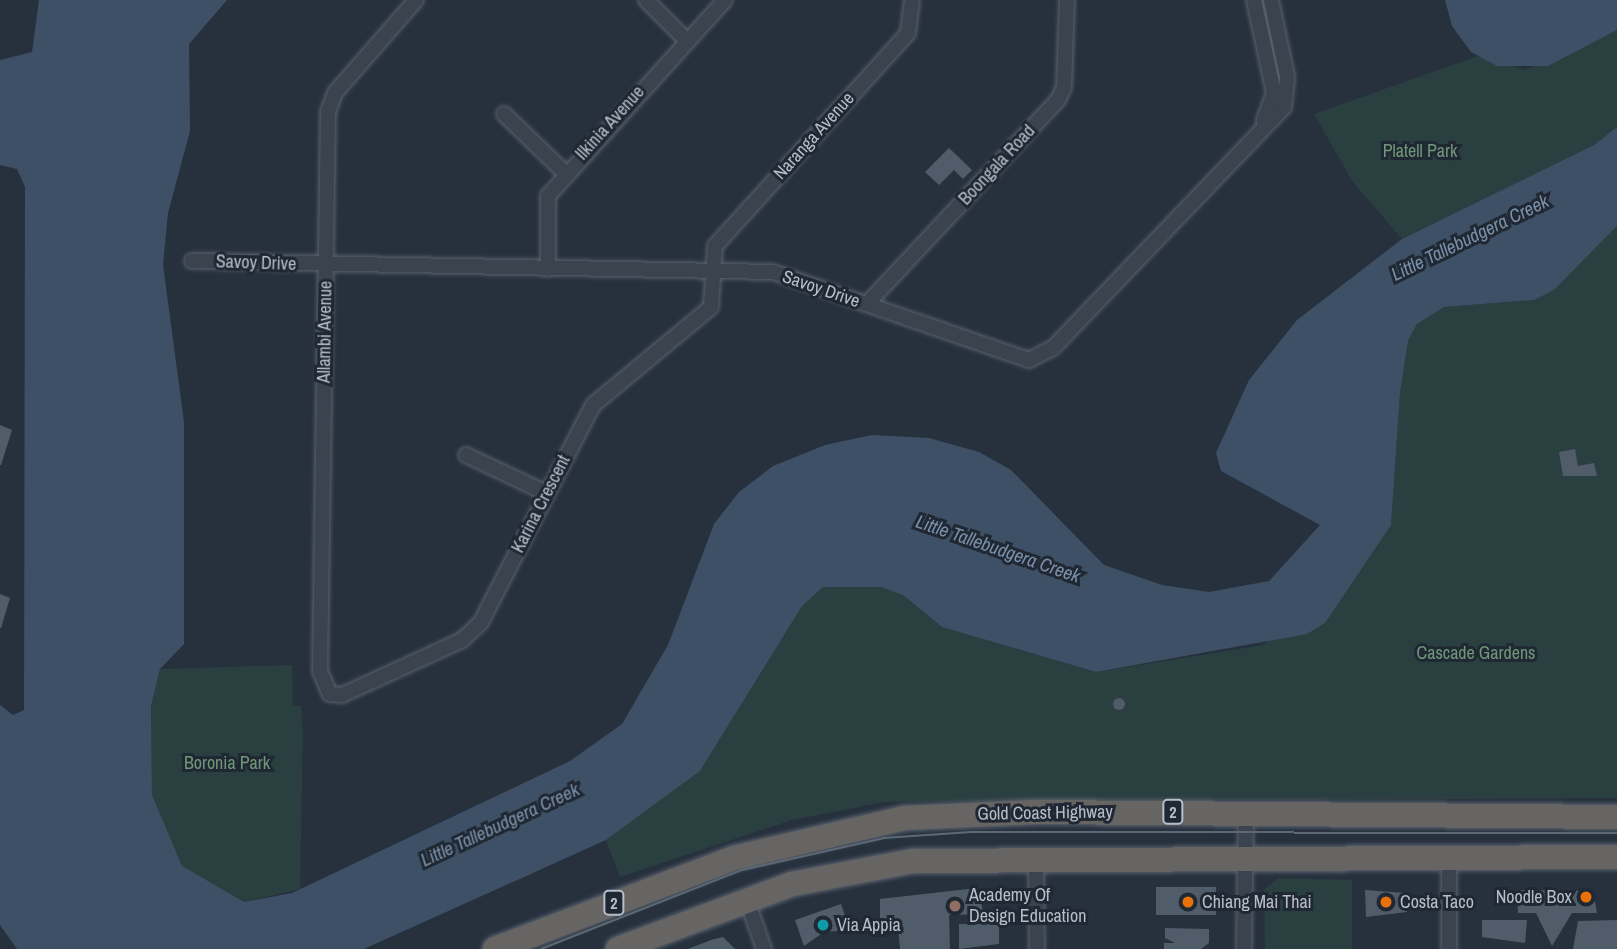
<!DOCTYPE html>
<html>
<head>
<meta charset="utf-8">
<style>
  body { margin:0 }
  #map { position:relative; width:1617px; height:949px; overflow:hidden; background:#27313e; font-family:"Archivo Narrow",sans-serif }
  div>[style] { position:absolute }
  [style*='--x'] { left:calc(var(--x)*1px); top:calc(var(--y)*1px); width:calc(var(--w)*1px); rotate:calc(var(--a)*1deg) }
  .green>* { inset:0; background:#2a3f40 }
  .water>* { inset:0; background:#3e5065 }
  .building>* { inset:0; background:#505c69 }
  .round { border-radius:50% }
  .roads { filter:drop-shadow(0 0 2px #59616c) drop-shadow(0 0 2px #59616c) }
  .minor>* { height:14px; margin:-7px; padding:0 7px; transform-origin:7px; border-radius:7px; background:#3b434e }
  .trunk>* { height:24px; margin:-12px; padding:0 12px; transform-origin:12px; border-radius:12px; background:#666564 }
  .tram>* { height:2px; margin:-1px; padding:0 1px; transform-origin:1px; border-radius:1px; background:#5d6875 }
  .dots>* { width:19px; height:19px; translate:-50% -50%; box-sizing:border-box; border:4px solid #202833; border-radius:50% }
  span { translate:-50% -50%; white-space:nowrap; text-align:center; line-height:1.15; -webkit-text-stroke:6px #202833; paint-order:stroke }
  .shield-label span { padding:2px 5px; background:#202833; border:2px solid; border-radius:5px; -webkit-text-stroke-width:0 }
  .shield-label { font-size:16px; color:#b7bec9; font-weight:700 }
  .street-label { font-size:18px; color:#b7bec9 }
  .park-label { font-size:18px; color:#709878 }
  .poi-label { font-size:18px; color:#b7bec9 }
  .left { translate:0 -50%; text-align:left }
  .right { translate:-100% -50%; text-align:right }
  .water-label { font-size:19px; color:#7a90aa; font-style:italic }
</style>
</head>
<body>
<div id="map">
  <div class="green">
    <div style="clip-path:polygon(1617px 30px,1617px 127px,1594px 145px,1402px 239px,1352px 181px,1314px 114px,1478px 56px,1525px 70px)"></div>
    <div style="clip-path:polygon(1617px 226px,1617px 798px,884px 802px,792px 820px,620px 877px,606px 840px,700px 771px,802px 606px,822px 587px,881px 587px,903px 595px,942px 627px,1096px 672px,1264px 645px,1391px 524px,1400px 393px,1408px 341px,1417px 324px,1444px 307px,1534px 300px,1554px 290px)"></div>
    <div style="clip-path:polygon(292px 665px,293px 706px,301px 706px,303px 731px,300px 889px,244px 902px,182px 867px,152px 795px,151px 706px,160px 669px)"></div>
    <div style="clip-path:polygon(1279px 878px,1352px 880px,1352px 949px,1265px 949px,1264px 890px)"></div>
  </div>
  <div class="water">
    <div style="clip-path:polygon(39px 0,227px 0,189px 44px,190px 131px,168px 213px,163px 265px,184px 422px,184px 644px,160px 669px,151px 706px,152px 795px,182px 866px,244px 902px,292px 893px,570px 761px,622px 724px,668px 645px,714px 524px,739px 492px,773px 466px,825px 445px,872px 435px,929px 438px,979px 452px,1011px 470px,1104px 565px,1162px 585px,1209px 592px,1269px 581px,1320px 525px,1221px 471px,1216px 453px,1249px 380px,1297px 320px,1402px 239px,1594px 145px,1617px 127px,1617px 226px,1554px 290px,1534px 300px,1444px 307px,1417px 324px,1408px 341px,1400px 393px,1391px 525px,1325px 623px,1307px 634px,1096px 672px,942px 627px,903px 595px,881px 587px,823px 587px,802px 606px,700px 771px,606px 840px,364px 949px,17px 949px,0 925px,0 705px,13px 715px,24px 710px,25px 187px,17px 169px,0 165px,0 60px,32px 52px)"></div>
    <div style="clip-path:polygon(1445px 0,1617px 0,1617px 30px,1548px 66px,1497px 66px,1471px 52px,1452px 26px)"></div>
  </div>
  <div class="building">
    <div style="clip-path:polygon(949px 148px,972px 170px,963px 179px,954px 170px,939px 185px,925px 172px)"></div>
    <div style="clip-path:polygon(0 425px,12px 430px,1px 465px,0 465px)"></div>
    <div style="clip-path:polygon(1575px 449px,1578px 466px,1594px 463px,1597px 476px,1563px 476px,1559px 452px)"></div>
    <div style="clip-path:polygon(0 594px,10px 598px,1px 628px,0 628px)"></div>
    <div class="round" style="left:1113px;top:698px;width:12px;height:12px"></div>
    <div style="clip-path:polygon(1156px 887px,1216px 887px,1216px 915px,1156px 915px)"></div>
    <div style="clip-path:polygon(977px 888px,984px 914px,949px 915px,950px 949px,900px 949px,898px 925px,880px 926px,880px 899px)"></div>
    <div style="clip-path:polygon(1365px 890px,1406px 893px,1407px 912px,1366px 917px)"></div>
    <div style="clip-path:polygon(1517px 890px,1593px 891px,1597px 913px,1572px 913px,1552px 946px,1536px 913px,1518px 913px)"></div>
    <div style="clip-path:polygon(841px 904px,850px 930px,824px 932px,804px 946px,795px 920px)"></div>
    <div style="clip-path:polygon(1482px 920px,1527px 920px,1525px 943px,1482px 937px)"></div>
    <div style="clip-path:polygon(1617px 920px,1617px 949px,1573px 949px,1578px 921px)"></div>
    <div style="clip-path:polygon(959px 924px,999px 924px,999px 944px,959px 949px)"></div>
    <div style="clip-path:polygon(1165px 928px,1209px 929px,1209px 943px,1201px 949px,1164px 949px,1164px 943px,1175px 943px,1165px 938px)"></div>
    <div style="clip-path:polygon(723px 937px,735px 949px,688px 949px,711px 940px)"></div>
  </div>
  <div class="roads">
    <div class="minor">
      <div style="--x:416;--y:0;--w:123;--a:131.1"></div>
      <div style="--x:335;--y:93;--w:20;--a:110"></div>
      <div style="--x:328;--y:112;--w:559;--a:90.82"></div>
      <div style="--x:320;--y:671;--w:25;--a:67"></div>
      <div style="--x:330;--y:694;--w:12;--a:5"></div>
      <div style="--x:342;--y:695;--w:132;--a:-24.6"></div>
      <div style="--x:462;--y:640;--w:26;--a:-43"></div>
      <div style="--x:481;--y:622;--w:244;--a:-62.7"></div>
      <div style="--x:593;--y:405;--w:153;--a:-39.7"></div>
      <div style="--x:711;--y:307;--w:61;--a:-86.2"></div>
      <div style="--x:715;--y:246;--w:287;--a:-47.8"></div>
      <div style="--x:908;--y:33;--w:33;--a:-83"></div>
      <div style="--x:646;--y:0;--w:57;--a:45"></div>
      <div style="--x:1254;--y:0;--w:95;--a:77.9"></div>
      <div style="--x:1274;--y:93;--w:30;--a:110"></div>
      <div style="--x:504;--y:114;--w:85;--a:44"></div>
      <div style="--x:192;--y:261;--w:581;--a:1.08"></div>
      <div style="--x:773;--y:272;--w:271;--a:19"></div>
      <div style="--x:1029;--y:360;--w:27;--a:-27"></div>
      <div style="--x:1053;--y:348;--w:334;--a:-46.2"></div>
      <div style="--x:1284;--y:107;--w:31;--a:-84"></div>
      <div style="--x:1287;--y:76;--w:78;--a:-101.9"></div>
      <div style="--x:548;--y:269;--w:73;--a:-90"></div>
      <div style="--x:548;--y:196;--w:264;--a:-47.9"></div>
      <div style="--x:867;--y:304;--w:279;--a:-46.9"></div>
      <div style="--x:1058;--y:100;--w:14;--a:-65"></div>
      <div style="--x:1064;--y:87;--w:87;--a:-88"></div>
      <div style="--x:466;--y:455;--w:89;--a:25.4"></div>
      <div style="--x:1036;--y:857;--w:92;--a:89.4"></div>
      <div style="--x:1449;--y:861;--w:88;--a:90"></div>
      <div style="--x:747;--y:900;--w:52;--a:70.9"></div>
      <div style="--x:1244;--y:949;--w:137;--a:-89.2"></div>
    </div>
    <div class="trunk">
      <div style="--x:495;--y:949;--w:256;--a:-20.8"></div>
      <div style="--x:734;--y:858;--w:176;--a:-13.2"></div>
      <div style="--x:905;--y:818;--w:132;--a:-2.6"></div>
      <div style="--x:1037;--y:812;--w:580;--a:0.49"></div>
      <div style="--x:618;--y:949;--w:186;--a:-20.5"></div>
      <div style="--x:792;--y:884;--w:123;--a:-10.8"></div>
      <div style="--x:913;--y:861;--w:704;--a:-0.33"></div>
    </div>
  </div>
  <div class="tram">
    <div style="--x:541;--y:949;--w:216;--a:-21.5"></div>
    <div style="--x:742;--y:870;--w:146;--a:-12.7"></div>
    <div style="--x:884;--y:838;--w:87;--a:-3.9"></div>
    <div style="--x:971;--y:832;--w:646;--a:0.09"></div>
  </div>
  <div class="dots">
    <div style="left:1586px;top:897px;background:#e8710a"></div>
    <div style="left:1188px;top:902px;background:#e8710a"></div>
    <div style="left:1386px;top:902px;background:#e8710a"></div>
    <div style="left:955px;top:906px;background:#8d6e63"></div>
    <div style="left:823px;top:925px;background:#0f9aa8"></div>
  </div>
  <div class="shield-label">
    <span style="left:1173px;top:812px">2</span>
    <span style="left:614px;top:903px">2</span>
  </div>
  <div class="street-label">
    <span style="left:610px;top:123px;rotate:-48deg">Ilkinia Avenue</span>
    <span style="left:814px;top:136px;rotate:-48deg">Naranga Avenue</span>
    <span style="left:997px;top:165px;rotate:-47deg">Boongala Road</span>
    <span style="left:256px;top:263px;rotate:2deg">Savoy Drive</span>
    <span style="left:821px;top:289px;rotate:19deg">Savoy Drive</span>
    <span style="left:325px;top:332px;rotate:-89deg">Allambi Avenue</span>
    <span style="left:541px;top:504px;rotate:-63deg">Karina Crescent</span>
    <span style="left:1045px;top:813px;rotate:-1deg">Gold Coast Highway</span>
  </div>
  <div class="park-label">
    <span style="left:1420px;top:151px">Platell Park</span>
    <span style="left:1476px;top:653px">Cascade Gardens</span>
    <span style="left:227px;top:763px">Boronia Park</span>
  </div>
  <div class="poi-label">
    <span class="left" style="left:969px;top:906px">Academy Of<br>Design Education</span>
    <span class="right" style="left:1572px;top:897px">Noodle Box</span>
    <span class="left" style="left:1202px;top:902px">Chiang Mai Thai</span>
    <span class="left" style="left:1400px;top:902px">Costa Taco</span>
    <span class="left" style="left:837px;top:925px">Via Appia</span>
  </div>
  <div class="water-label">
    <span style="left:1470px;top:238px;rotate:-26deg">Little Tallebudgera Creek</span>
    <span style="left:998px;top:549px;rotate:19deg">Little Tallebudgera Creek</span>
    <span style="left:500px;top:825px;rotate:-25deg">Little Tallebudgera Creek</span>
  </div>
</div>
</body>
</html>
